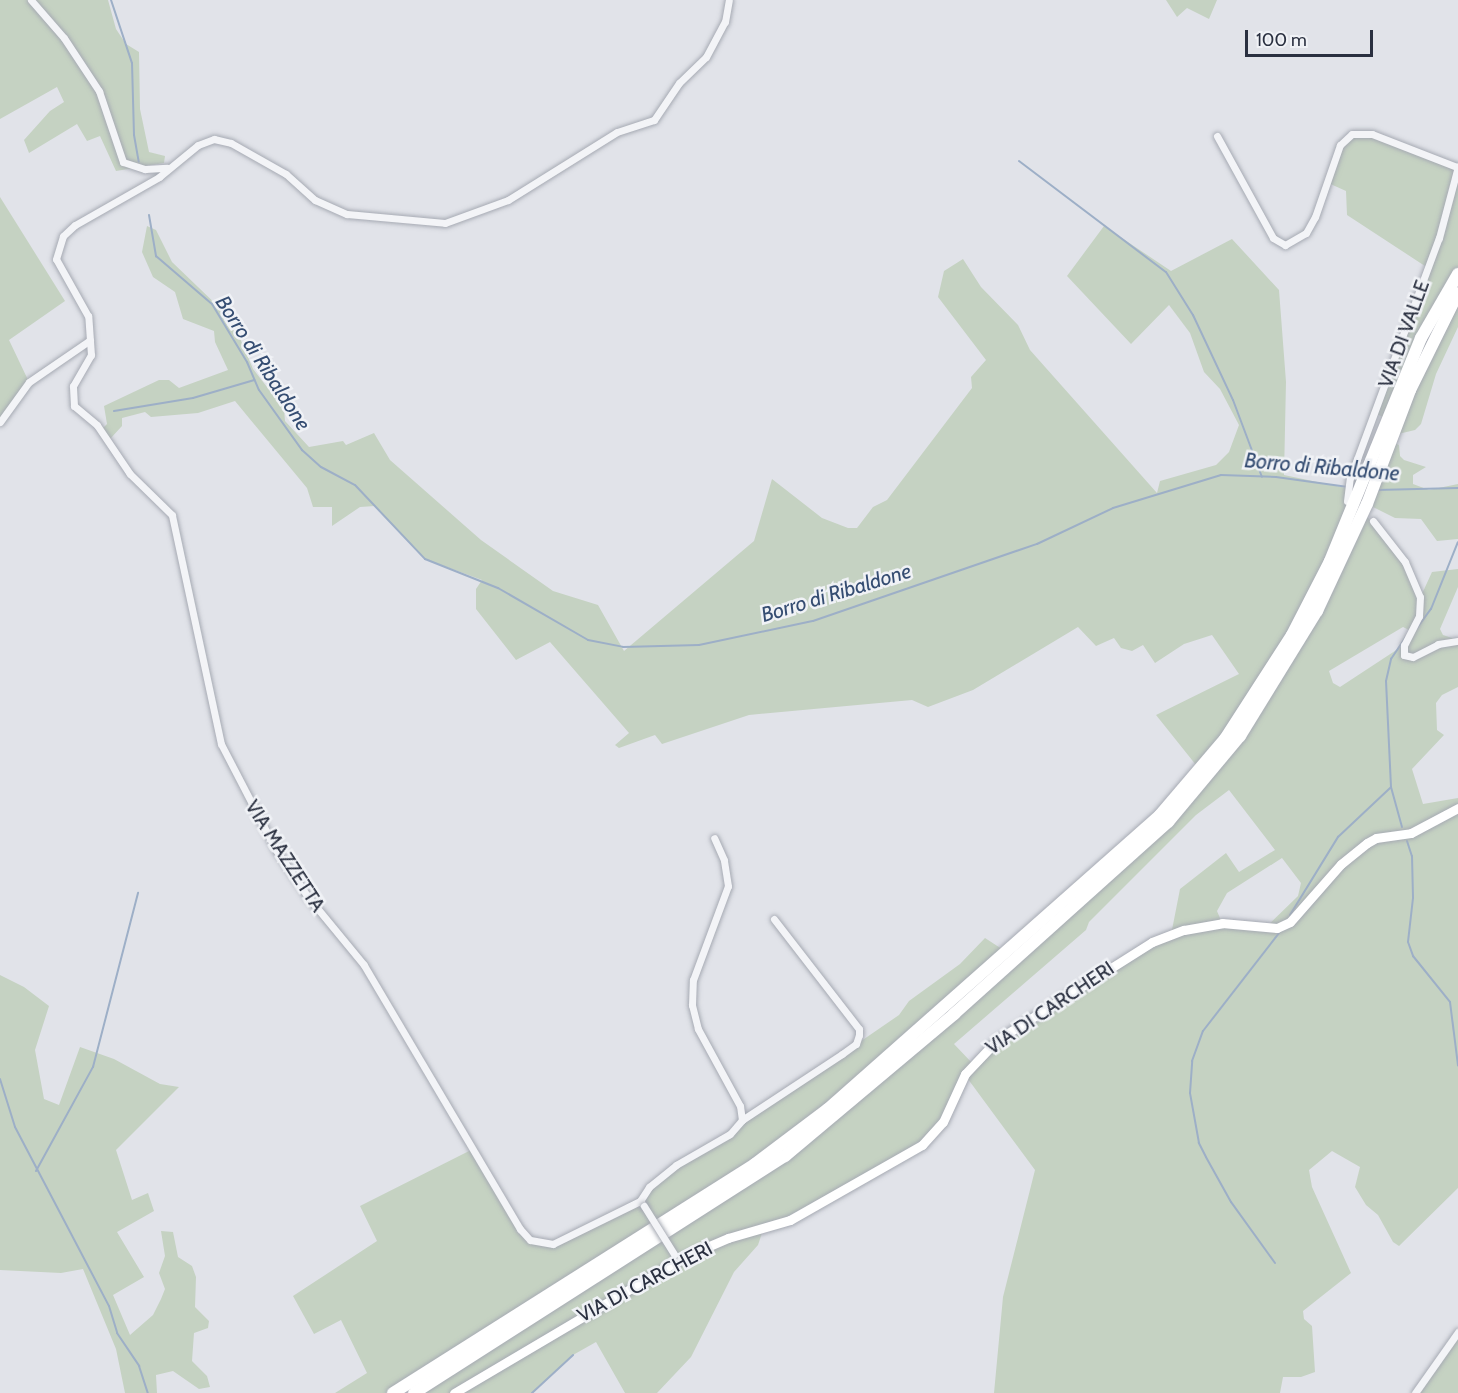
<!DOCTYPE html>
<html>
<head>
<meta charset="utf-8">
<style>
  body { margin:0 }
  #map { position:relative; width:1458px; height:1393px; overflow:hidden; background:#e1e3e9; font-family:Cabin,sans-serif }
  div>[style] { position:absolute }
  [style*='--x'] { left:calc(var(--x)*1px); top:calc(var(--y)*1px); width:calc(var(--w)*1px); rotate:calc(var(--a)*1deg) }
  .green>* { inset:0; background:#c5d2c2 }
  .stream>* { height:2px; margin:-1px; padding:0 1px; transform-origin:1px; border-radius:1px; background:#9dafc7 }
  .roads { filter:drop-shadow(0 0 2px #a6aab3) drop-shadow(0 0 2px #a6aab3) }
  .street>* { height:7px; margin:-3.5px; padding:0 3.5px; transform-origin:3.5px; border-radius:3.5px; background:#f3f4f7 }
  .secondary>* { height:9px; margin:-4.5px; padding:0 4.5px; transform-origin:4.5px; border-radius:4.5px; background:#fff }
  .highway>* { height:12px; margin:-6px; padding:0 6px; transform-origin:6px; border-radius:6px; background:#fff }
  .bridges { filter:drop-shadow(0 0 2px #a6aab3) drop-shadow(0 0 2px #a6aab3) }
  .street-bridge>* { height:7px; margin:-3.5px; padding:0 3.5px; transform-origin:3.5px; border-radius:3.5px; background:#f3f4f7 }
  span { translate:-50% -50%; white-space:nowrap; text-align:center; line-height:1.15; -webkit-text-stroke:5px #f0f2f6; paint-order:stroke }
  .street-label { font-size:20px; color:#2a3040 }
  .water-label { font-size:21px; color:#354d72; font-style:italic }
  .scale { position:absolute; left:1245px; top:30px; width:128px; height:27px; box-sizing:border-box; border:3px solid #2a3040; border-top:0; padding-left:8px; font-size:18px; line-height:21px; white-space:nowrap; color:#2a3040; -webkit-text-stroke:4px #f0f2f6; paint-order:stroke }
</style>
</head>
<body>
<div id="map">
  <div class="green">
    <div style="clip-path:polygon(0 0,108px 0,116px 29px,126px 44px,139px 52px,140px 109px,149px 152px,165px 156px,164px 163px,116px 171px,100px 136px,87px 141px,77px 124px,29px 153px,24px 140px,50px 111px,64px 102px,57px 87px,0 119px)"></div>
    <div style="clip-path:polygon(1166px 0,1217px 0,1209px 19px,1187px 8px,1177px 17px)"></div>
    <div style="clip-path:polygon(1360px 133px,1458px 167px,1458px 274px,1388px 420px,1375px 413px,1428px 268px,1347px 215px,1346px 191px,1326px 182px,1340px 145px)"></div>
    <div style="clip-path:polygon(0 197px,65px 301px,9px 340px,29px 382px,0 422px)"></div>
    <div style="clip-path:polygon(147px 226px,156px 230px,172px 262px,224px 312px,239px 316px,236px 329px,253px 369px,284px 409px,285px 421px,309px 447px,343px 441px,346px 445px,374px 433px,390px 460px,481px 540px,553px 591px,598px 605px,624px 651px,754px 541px,772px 479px,822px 518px,848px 528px,857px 528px,873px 507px,887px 500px,972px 388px,971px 377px,986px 360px,938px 297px,944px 271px,963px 259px,981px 287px,1018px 325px,1030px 350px,1157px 493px,1160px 481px,1216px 465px,1229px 452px,1239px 425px,1220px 389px,1204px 372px,1190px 333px,1169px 305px,1131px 344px,1067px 276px,1104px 226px,1171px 271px,1232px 239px,1279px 290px,1286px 382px,1284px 475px,1360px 491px,1305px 610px,1200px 770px,1156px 715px,1239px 674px,1212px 635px,1184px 644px,1155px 663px,1143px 645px,1132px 651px,1121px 648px,1114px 638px,1096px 646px,1078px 627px,973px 690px,928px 707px,912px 700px,749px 715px,662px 744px,655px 735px,619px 748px,615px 745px,629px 733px,550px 642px,516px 660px,476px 609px,476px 589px,482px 580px,425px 559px,375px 506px,360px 507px,332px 526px,332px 507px,313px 507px,307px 488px,235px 401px,198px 413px,151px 417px,145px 412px,122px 418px,122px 426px,110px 439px,101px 430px,107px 424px,104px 406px,159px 380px,169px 380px,179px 388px,228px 370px,215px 342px,214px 331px,183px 319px,175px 292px,153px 277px,142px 252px)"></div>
    <div style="clip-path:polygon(1458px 293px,1458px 327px,1436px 374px,1421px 424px,1415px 430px,1394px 435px)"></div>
    <div style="clip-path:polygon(1391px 442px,1399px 445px,1400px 456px,1404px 460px,1426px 467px,1413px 475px,1413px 484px,1429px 490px,1458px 484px,1458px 539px,1437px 541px,1421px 519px,1395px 518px,1367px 504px)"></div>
    <div style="clip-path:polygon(evenodd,1363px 513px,1390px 540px,1421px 596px,1432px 572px,1458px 569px,1458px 587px,1440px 629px,1443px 635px,1458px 640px,1458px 687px,1442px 695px,1436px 703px,1437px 730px,1444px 735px,1412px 769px,1423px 804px,1458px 798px,1458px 1188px,1399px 1246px,1393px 1242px,1378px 1215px,1366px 1205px,1355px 1187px,1360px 1167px,1332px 1151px,1309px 1170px,1312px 1187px,1351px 1273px,1303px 1311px,1304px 1319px,1312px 1326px,1315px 1372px,1301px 1377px,1283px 1377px,1280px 1393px,994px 1393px,1003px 1297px,1035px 1170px,965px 1075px,934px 1136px,763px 1230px,758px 1245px,734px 1272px,691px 1357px,657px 1393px,625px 1393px,596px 1342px,573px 1355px,532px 1393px,414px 1393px,785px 1156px,1168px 822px,1363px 513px,1403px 627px,1413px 632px,1404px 645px,1340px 687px,1333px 683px,1329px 671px,1403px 627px,1363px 513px,1229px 790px,1275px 850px,1239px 872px,1226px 853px,1180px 889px,1171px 935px,973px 1064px,954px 1044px,1086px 930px,1089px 922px,1196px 815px,1229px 790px,1363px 513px,1282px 858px,1301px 883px,1298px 896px,1264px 929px,1222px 923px,1217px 911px,1227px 893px,1282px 858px)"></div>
    <div style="clip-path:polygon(985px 938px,1008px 953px,755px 1164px,393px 1393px,335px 1393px,367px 1373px,341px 1320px,314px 1334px,293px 1296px,377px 1241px,360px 1206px,475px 1148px,530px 1240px,553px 1244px,639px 1201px,649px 1187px,899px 1015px,909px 1001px,960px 964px)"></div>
    <div style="clip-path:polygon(0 975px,24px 987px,49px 1006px,35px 1050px,44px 1099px,59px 1105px,80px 1047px,114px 1059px,160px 1084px,179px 1087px,116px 1150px,132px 1200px,148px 1193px,154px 1211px,117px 1232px,144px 1277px,113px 1295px,130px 1335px,153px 1315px,161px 1299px,165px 1289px,159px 1273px,165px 1256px,161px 1231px,173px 1232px,178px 1257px,192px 1266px,196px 1277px,195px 1307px,209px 1321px,208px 1328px,194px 1333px,192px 1361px,207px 1376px,210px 1387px,199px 1389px,173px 1371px,156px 1375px,157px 1393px,125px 1393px,116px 1349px,83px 1269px,61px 1273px,0 1270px)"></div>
    <div style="clip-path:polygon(1458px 1332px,1458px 1393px,1415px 1393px)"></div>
  </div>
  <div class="stream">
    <div style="--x:111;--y:0;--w:66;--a:71.6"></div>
    <div style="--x:132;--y:63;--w:72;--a:88.4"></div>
    <div style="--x:134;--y:135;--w:27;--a:80"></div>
    <div style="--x:1019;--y:161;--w:184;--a:37.1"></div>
    <div style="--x:1166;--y:272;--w:51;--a:57.9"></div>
    <div style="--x:1193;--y:315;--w:94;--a:64.8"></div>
    <div style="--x:1233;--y:400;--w:82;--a:69.4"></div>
    <div style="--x:149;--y:215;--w:42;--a:80.3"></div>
    <div style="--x:156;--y:256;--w:74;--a:40.6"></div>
    <div style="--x:212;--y:304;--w:68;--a:58.9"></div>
    <div style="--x:247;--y:362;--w:30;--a:67"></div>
    <div style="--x:259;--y:390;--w:74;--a:54.4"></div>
    <div style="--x:302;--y:450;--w:25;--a:42"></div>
    <div style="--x:321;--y:467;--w:38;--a:28"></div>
    <div style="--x:355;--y:485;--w:102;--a:46.6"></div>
    <div style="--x:425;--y:559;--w:79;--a:21.7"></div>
    <div style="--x:498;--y:588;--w:104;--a:30"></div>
    <div style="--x:588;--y:640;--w:36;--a:11"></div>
    <div style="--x:623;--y:647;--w:76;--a:-1.5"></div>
    <div style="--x:699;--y:645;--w:116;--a:-11.9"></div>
    <div style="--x:813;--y:621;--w:237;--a:-19"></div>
    <div style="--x:1037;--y:544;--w:84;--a:-25.3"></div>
    <div style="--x:1113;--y:508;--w:113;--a:-17"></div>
    <div style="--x:1221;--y:475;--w:55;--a:2.1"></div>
    <div style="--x:1276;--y:477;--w:80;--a:7.9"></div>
    <div style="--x:114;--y:411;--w:80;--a:-9.3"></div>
    <div style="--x:193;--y:398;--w:64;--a:-16.4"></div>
    <div style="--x:1376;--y:490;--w:82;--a:-1.4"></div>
    <div style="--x:1417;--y:628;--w:24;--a:-54"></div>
    <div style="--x:1431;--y:609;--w:72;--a:-68.1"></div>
    <div style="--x:1402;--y:827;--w:41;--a:-105.4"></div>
    <div style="--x:1391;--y:787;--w:106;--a:-92.7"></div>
    <div style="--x:1386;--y:681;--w:23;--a:-77"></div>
    <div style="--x:1391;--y:659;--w:27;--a:-56"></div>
    <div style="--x:1407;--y:841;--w:16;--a:72"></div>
    <div style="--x:1412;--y:856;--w:42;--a:88.6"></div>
    <div style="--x:1413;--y:898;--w:44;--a:96.5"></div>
    <div style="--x:1408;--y:942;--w:15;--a:70"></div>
    <div style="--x:1413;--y:956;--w:59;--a:51.2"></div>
    <div style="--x:1450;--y:1002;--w:64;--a:82.8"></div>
    <div style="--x:1290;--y:915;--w:92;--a:-58.4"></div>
    <div style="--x:1338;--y:837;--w:73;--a:-43.3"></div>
    <div style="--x:0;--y:1079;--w:50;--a:72.6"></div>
    <div style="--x:15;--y:1127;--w:202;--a:62.3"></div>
    <div style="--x:109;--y:1306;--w:28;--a:73"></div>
    <div style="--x:117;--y:1333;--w:40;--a:56"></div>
    <div style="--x:139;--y:1366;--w:28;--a:72"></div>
    <div style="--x:36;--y:1171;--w:119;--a:-61.3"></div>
    <div style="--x:93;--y:1067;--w:180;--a:-75.5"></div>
    <div style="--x:1275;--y:1263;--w:75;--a:-125.8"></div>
    <div style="--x:1231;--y:1202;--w:51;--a:-119.1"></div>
    <div style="--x:1206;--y:1157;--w:16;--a:-117"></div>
    <div style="--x:1199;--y:1143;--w:51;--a:-100.2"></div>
    <div style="--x:1190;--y:1093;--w:32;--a:-86"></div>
    <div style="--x:1192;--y:1061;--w:32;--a:-70"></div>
    <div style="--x:1203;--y:1031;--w:124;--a:-52.2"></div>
    <div style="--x:532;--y:1393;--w:56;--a:-42.8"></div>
  </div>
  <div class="roads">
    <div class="street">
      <div style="--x:31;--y:0;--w:50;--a:49"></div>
      <div style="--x:64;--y:38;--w:64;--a:56.6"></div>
      <div style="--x:99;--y:91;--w:75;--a:71.3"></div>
      <div style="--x:123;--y:162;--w:23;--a:18"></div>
      <div style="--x:145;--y:169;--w:22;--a:-3"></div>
      <div style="--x:1217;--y:136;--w:116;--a:61.2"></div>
      <div style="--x:1273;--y:238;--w:14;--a:30"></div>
      <div style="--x:1285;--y:245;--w:24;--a:-30"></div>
      <div style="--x:1306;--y:233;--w:18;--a:-61"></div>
      <div style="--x:1315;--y:217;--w:76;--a:-70.9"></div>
      <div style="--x:1340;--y:145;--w:16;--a:-43"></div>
      <div style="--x:1352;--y:134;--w:20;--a:0"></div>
      <div style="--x:1372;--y:134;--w:91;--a:21.2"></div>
      <div style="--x:0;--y:422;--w:49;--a:-54.1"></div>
      <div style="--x:29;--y:382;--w:74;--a:-34.5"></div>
      <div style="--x:1347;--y:501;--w:23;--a:-83"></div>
      <div style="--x:1350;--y:478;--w:256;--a:-69.7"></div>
      <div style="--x:1439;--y:238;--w:74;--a:-75.2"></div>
      <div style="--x:1373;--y:521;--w:52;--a:52"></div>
      <div style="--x:1405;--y:562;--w:38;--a:67"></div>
      <div style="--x:1420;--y:597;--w:19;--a:93"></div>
      <div style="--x:1419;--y:616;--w:33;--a:117"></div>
      <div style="--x:1404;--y:645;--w:10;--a:90"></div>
      <div style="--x:1404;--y:655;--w:9;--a:13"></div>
      <div style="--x:1413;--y:657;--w:28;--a:-27"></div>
      <div style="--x:1438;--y:644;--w:20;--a:-9"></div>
      <div style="--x:742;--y:1120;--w:120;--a:-33.4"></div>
      <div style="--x:842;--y:1054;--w:17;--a:-36"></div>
      <div style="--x:856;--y:1044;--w:9;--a:-72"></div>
      <div style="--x:859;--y:1035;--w:6;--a:-90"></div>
      <div style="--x:859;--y:1029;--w:139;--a:-127.7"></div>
      <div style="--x:640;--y:1201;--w:17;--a:-57"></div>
      <div style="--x:649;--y:1187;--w:35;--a:-39"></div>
      <div style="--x:676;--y:1165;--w:62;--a:-29.9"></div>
      <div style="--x:730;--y:1134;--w:18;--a:-49"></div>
      <div style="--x:742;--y:1120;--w:14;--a:-98"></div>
      <div style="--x:740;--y:1106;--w:88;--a:-118.6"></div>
      <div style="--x:698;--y:1029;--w:25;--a:-104"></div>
      <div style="--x:692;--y:1005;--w:25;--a:-88"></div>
      <div style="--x:693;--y:980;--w:100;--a:-69.6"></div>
      <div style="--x:728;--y:886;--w:26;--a:-99"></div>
      <div style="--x:724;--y:860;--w:24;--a:-114"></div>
      <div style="--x:644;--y:1206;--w:6;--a:-129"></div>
      <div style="--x:640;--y:1201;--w:97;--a:153.7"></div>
      <div style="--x:553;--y:1244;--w:23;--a:-170"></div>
      <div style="--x:530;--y:1240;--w:15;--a:-132"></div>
      <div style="--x:520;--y:1229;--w:307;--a:-120.6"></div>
      <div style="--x:364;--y:965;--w:88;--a:-129.5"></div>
      <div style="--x:308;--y:897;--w:57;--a:-124.2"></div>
      <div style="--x:276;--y:850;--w:119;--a:-117.4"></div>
      <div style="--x:221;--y:744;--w:234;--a:-102.1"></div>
      <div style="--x:172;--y:515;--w:59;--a:-135.7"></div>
      <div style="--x:130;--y:474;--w:59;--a:-124"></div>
      <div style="--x:97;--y:425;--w:30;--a:-140"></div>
      <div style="--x:74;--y:406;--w:20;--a:-93"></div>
      <div style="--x:73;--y:386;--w:36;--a:-60"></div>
      <div style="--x:91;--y:355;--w:39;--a:-94"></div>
      <div style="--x:88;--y:316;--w:65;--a:-119.3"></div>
      <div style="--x:56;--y:259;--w:24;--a:-73"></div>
      <div style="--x:63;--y:236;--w:16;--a:-43"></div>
      <div style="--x:75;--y:225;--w:97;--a:-29.7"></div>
      <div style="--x:159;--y:177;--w:50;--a:-39.4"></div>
      <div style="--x:198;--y:145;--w:17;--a:-21"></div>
      <div style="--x:214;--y:139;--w:17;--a:13"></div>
      <div style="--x:231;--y:143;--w:63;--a:29.4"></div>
      <div style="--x:286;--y:174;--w:39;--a:42"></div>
      <div style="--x:315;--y:200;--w:35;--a:24"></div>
      <div style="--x:347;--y:214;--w:98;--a:5.2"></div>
      <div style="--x:445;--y:223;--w:67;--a:-20.1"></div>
      <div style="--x:508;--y:200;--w:128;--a:-32"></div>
      <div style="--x:617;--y:132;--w:39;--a:-18"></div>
      <div style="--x:654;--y:120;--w:45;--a:-56"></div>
      <div style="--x:679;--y:83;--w:37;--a:-44"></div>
      <div style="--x:706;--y:57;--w:40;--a:-62"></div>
      <div style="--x:725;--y:22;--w:22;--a:-80"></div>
      <div style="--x:1415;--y:1393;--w:75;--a:-54.8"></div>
    </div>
    <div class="secondary">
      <div style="--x:454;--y:1393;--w:269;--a:-30.6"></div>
      <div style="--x:686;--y:1256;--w:46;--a:-23.2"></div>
      <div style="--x:728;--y:1238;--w:65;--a:-16.2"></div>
      <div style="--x:790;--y:1220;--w:152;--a:-29.6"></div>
      <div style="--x:922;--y:1145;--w:31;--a:-48"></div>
      <div style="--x:943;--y:1122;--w:53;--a:-65.4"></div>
      <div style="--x:965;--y:1074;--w:47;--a:-46.7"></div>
      <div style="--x:997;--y:1040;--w:183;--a:-32.3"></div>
      <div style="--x:1152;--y:942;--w:34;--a:-21"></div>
      <div style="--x:1184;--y:930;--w:39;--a:-10"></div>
      <div style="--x:1222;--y:923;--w:55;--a:5.2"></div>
      <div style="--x:1277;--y:928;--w:14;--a:-25"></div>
      <div style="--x:1290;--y:922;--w:77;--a:-48.7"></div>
      <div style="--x:1341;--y:864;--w:33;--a:-39"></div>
      <div style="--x:1367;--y:843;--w:10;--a:-29"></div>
      <div style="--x:1376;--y:838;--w:35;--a:-8"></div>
      <div style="--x:1411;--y:833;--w:53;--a:-28"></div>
    </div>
    <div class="highway">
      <div style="--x:393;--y:1393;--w:428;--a:-32.3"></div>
      <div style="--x:755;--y:1164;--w:91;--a:-37"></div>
      <div style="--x:828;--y:1109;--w:443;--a:-41.5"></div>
      <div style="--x:1160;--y:815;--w:100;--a:-49.5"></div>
      <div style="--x:1225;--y:739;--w:124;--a:-57.2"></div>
      <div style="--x:1292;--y:635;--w:83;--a:-62.8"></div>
      <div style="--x:1330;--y:561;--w:241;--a:-67.8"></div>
      <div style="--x:1421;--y:338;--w:74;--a:-60"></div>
      <div style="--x:414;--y:1393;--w:440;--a:-32.6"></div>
      <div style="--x:785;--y:1156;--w:221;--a:-40"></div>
      <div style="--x:954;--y:1014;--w:288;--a:-41.9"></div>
      <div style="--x:1168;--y:822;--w:112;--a:-50.1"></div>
      <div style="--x:1240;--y:736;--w:147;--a:-58.4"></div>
      <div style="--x:1317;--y:611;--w:118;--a:-65"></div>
      <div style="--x:1367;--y:504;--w:122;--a:-69.3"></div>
      <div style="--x:1410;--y:390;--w:108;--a:-63.7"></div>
    </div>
  </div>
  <div class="bridges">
    <div class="street-bridge">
      <div style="--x:644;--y:1206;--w:57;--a:58"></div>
    </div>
  </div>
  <div class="street-label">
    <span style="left:1404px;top:334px;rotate:-70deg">VIA DI VALLE</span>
    <span style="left:285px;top:856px;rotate:57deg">VIA MAZZETTA</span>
    <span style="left:1050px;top:1008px;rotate:-34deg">VIA DI CARCHERI</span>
    <span style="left:645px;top:1282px;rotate:-28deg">VIA DI CARCHERI</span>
  </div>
  <div class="water-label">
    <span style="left:263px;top:363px;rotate:57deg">Borro di Ribaldone</span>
    <span style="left:1322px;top:467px;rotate:5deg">Borro di Ribaldone</span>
    <span style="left:836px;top:593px;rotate:-17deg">Borro di Ribaldone</span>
  </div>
  <div class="scale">100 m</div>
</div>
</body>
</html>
